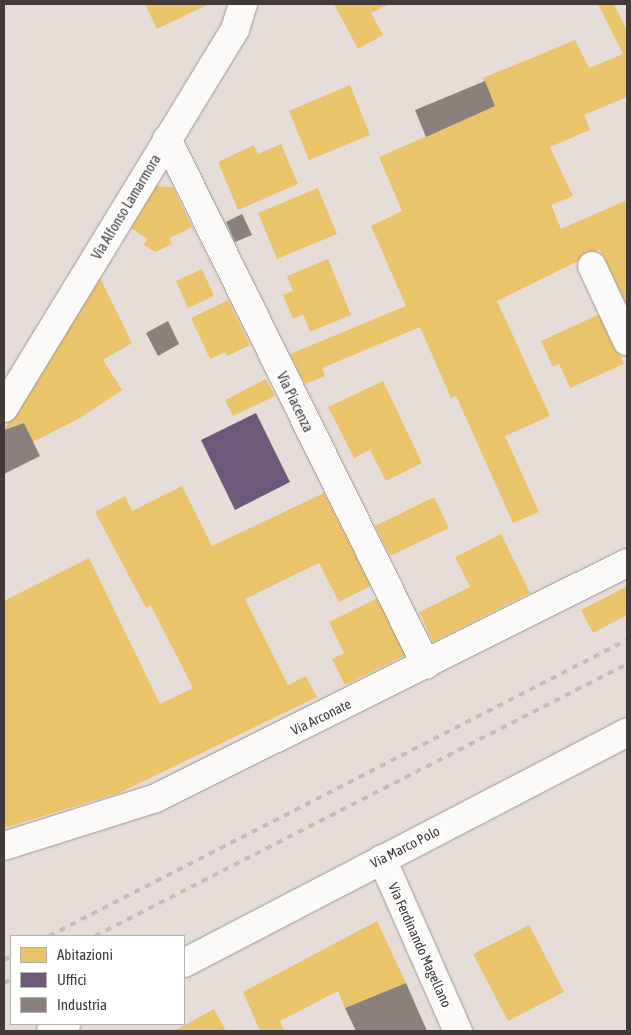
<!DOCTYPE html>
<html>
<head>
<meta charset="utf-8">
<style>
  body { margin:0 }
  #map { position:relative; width:631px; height:1035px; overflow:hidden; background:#e6ddd9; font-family:"Asap Condensed",sans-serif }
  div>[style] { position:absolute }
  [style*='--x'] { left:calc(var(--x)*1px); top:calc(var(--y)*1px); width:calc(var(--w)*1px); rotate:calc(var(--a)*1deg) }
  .homes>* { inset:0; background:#e9c46a }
  .offices>* { inset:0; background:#6d597a }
  .industry>* { inset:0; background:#8a817c }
  .roads { filter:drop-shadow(0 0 1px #9d9693) drop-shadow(0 0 1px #9d9693) }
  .minor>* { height:28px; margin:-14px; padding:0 14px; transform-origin:14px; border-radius:14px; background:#fbfaf9 }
  .rail>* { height:4px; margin-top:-2px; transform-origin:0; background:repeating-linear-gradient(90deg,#c0bebc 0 6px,transparent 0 12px) }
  span { translate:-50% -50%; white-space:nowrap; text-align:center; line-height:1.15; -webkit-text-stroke:5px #fff; paint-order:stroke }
  .street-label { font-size:14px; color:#413a37 }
  .frame { position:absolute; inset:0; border:5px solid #413a37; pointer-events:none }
  .legend { position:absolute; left:10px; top:935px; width:175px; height:90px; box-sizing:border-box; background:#fff; border:1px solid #b3b0af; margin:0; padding:6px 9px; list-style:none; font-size:15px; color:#413a37 }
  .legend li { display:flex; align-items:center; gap:10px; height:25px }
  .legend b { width:25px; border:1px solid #b3b0af }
</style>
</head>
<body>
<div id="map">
  <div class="homes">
    <div style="clip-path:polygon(145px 4px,209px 4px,157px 29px)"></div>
    <div style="clip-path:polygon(334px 4px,389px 4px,371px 13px,383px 35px,358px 49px)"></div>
    <div style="clip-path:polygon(598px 4px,614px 4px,627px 31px,627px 97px,584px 115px,590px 130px,550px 147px,573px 196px,551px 205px,561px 229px,627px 200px,627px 306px,600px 250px,497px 301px,550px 416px,505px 436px,539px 512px,513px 523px,456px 396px,451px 398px,420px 327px,322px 368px,325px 376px,305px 384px,290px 354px,406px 306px,371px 226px,402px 211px,379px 157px,495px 106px,483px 78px,575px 40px,589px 68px,623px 54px)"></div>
    <div style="clip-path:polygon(350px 85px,370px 135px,309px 160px,289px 111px)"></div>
    <div style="clip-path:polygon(281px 144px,298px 184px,238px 210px,218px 162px,254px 145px,258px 154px)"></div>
    <div style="clip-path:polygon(156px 186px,173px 187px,192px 227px,170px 238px,172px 244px,155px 252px,144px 245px,147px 239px,131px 228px)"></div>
    <div style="clip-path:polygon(318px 188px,337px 234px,277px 259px,258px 213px)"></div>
    <div style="clip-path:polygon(328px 259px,351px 315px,310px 332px,303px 314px,293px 319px,283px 295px,293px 291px,287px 276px)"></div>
    <div style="clip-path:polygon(202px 269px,214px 296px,188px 308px,176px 281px)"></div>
    <div style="clip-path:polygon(99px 276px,132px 343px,103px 360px,122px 390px,80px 418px,33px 442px,24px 423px,4px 430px)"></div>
    <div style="clip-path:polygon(228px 300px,250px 345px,227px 356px,225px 352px,210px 359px,191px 318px)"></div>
    <div style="clip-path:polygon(602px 313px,624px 364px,570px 388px,559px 364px,553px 367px,541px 341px)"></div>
    <div style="clip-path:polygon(266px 379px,275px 396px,233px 416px,225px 400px)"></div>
    <div style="clip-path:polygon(383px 381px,422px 463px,386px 481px,370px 450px,354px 458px,328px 407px)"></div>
    <div style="clip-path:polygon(182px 486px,212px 546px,324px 493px,371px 586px,339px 602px,319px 563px,245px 599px,288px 685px,306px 676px,317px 697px,119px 793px,4px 828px,4px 601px,89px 558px,160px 704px,193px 688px,151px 606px,146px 608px,95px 512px,125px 496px,132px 511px)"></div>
    <div style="clip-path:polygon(434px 497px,449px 528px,390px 556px,375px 526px)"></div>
    <div style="clip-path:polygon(501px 534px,530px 593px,433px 642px,419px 612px,470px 587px,455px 557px)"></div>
    <div style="clip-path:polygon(627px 586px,627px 615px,593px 633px,581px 610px)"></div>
    <div style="clip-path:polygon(378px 598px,406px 655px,345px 685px,332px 659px,344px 653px,329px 622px)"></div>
    <div style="clip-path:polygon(377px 921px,406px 983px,345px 1008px,338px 991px,280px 1021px,284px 1031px,260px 1031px,243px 992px)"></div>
    <div style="clip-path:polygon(529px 925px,564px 992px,508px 1021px,473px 954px)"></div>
    <div style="clip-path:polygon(214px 1009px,226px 1031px,173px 1031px,185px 1025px)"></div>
  </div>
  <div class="offices">
    <div style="clip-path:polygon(256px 413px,290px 482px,235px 510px,201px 440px)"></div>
  </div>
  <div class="industry">
    <div style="clip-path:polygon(485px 81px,495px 106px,426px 137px,415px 110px)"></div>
    <div style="clip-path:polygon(242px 214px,252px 235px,235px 242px,226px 222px)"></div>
    <div style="clip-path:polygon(168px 321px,179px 344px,158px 356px,146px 333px)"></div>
    <div style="clip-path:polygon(24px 423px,40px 456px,4px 474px,4px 430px)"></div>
    <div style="clip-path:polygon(406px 983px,427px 1031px,356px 1031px,345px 1008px)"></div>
  </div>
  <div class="roads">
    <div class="minor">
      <div style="--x:167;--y:139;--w:586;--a:63.78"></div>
      <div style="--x:592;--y:266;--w:83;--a:65"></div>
      <div style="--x:4;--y:408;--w:444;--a:-58.6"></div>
      <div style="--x:235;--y:29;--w:26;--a:-72"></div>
      <div style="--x:4;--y:846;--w:159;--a:-17.5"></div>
      <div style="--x:156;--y:798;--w:526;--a:-26.52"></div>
      <div style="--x:382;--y:859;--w:188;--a:66.2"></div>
      <div style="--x:184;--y:963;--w:500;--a:-27.5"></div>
      <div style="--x:51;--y:1031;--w:17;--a:-25"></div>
    </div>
  </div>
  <div class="rail">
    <div style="--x:49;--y:936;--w:649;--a:-27.12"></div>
    <div style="--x:95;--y:936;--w:598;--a:-27.08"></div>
    <div style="--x:4;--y:960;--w:8;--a:-30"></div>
    <div style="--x:4;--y:983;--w:8;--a:-30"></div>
  </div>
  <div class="street-label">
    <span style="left:126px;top:207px;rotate:-59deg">Via Alfonso Lamarmora</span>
    <span style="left:295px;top:402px;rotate:64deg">Via Piacenza</span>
    <span style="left:321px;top:717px;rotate:-26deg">Via Arconate</span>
    <span style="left:405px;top:847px;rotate:-27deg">Via Marco Polo</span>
    <span style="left:420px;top:945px;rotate:66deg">Via Ferdinando Magellano</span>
  </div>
  <div class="frame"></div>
  <ul class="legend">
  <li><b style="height:14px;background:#e9c46a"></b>Abitazioni</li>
  <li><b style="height:14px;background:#6d597a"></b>Uffici</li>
  <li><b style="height:14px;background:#8a817c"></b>Industria</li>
  </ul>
</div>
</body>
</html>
